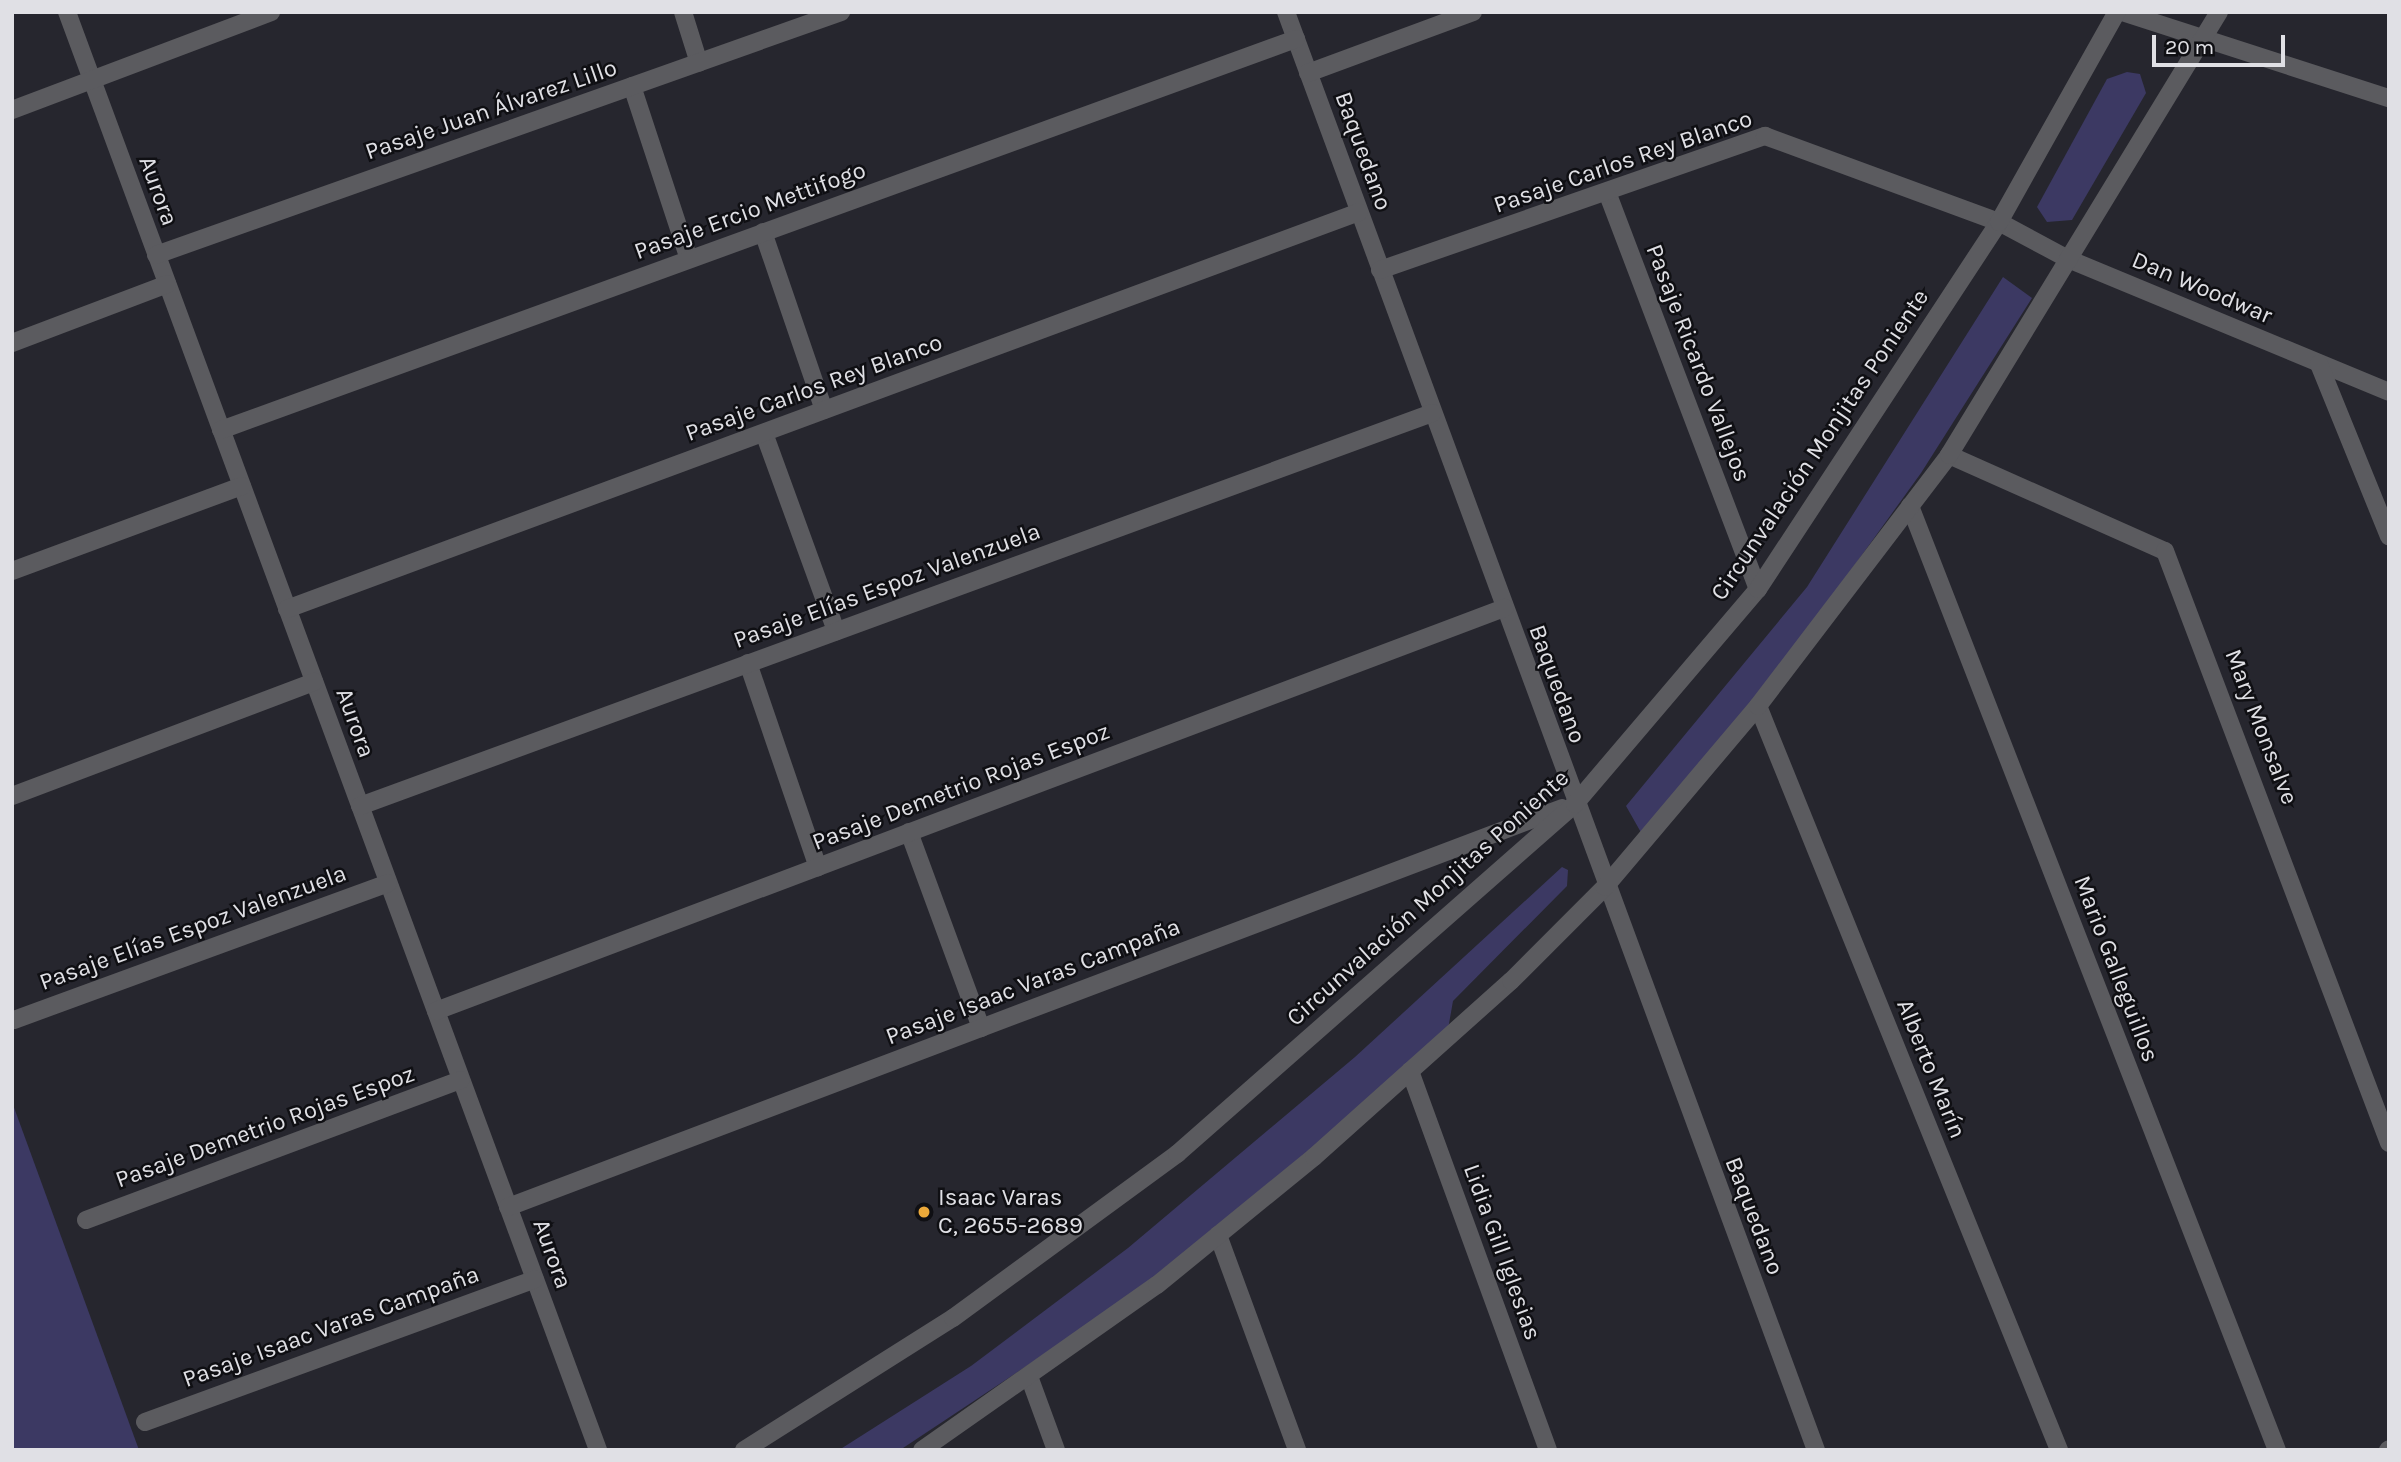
<!DOCTYPE html>
<html>
<head>
<meta charset="utf-8">
<style>
  body { margin:0 }
  #map { position:relative; width:2401px; height:1462px; overflow:hidden; background:#26262e; font-family:Karla,sans-serif }
  div>[style] { position:absolute }
  [style*='--x'] { left:calc(var(--x)*1px); top:calc(var(--y)*1px); width:calc(var(--w)*1px); rotate:calc(var(--a)*1deg) }
  .green>* { inset:0; background:#3c3963 }
  .minor>* { height:18px; margin:-9px; padding:0 9px; transform-origin:9px; border-radius:9px; background:#5b5b5f }
  .dots>* { width:19px; height:19px; translate:-50% -50%; box-sizing:border-box; border:4px solid #0f0f13; border-radius:50% }
  span { translate:-50% -50%; white-space:nowrap; text-align:center; line-height:1.15; -webkit-text-stroke:5px #0f0f13; paint-order:stroke }
  .street-label { font-size:24px; color:#e0e0e5 }
  .poi-label { font-size:24px; color:#e0e0e5 }
  .left { translate:0 -50%; text-align:left }
  .frame { position:absolute; inset:0; border:14px solid #e0e0e5; pointer-events:none }
  .scale { position:absolute; left:2152px; top:35px; width:133px; height:32px; box-sizing:border-box; border:4px solid #e0e0e5; border-top:0; padding-left:9px; font-size:21px; line-height:24px; white-space:nowrap; color:#e0e0e5; -webkit-text-stroke:5px #0f0f13; paint-order:stroke }
</style>
</head>
<body>
<div id="map">
  <div class="green">
    <div style="clip-path:polygon(2127px 72px,2140px 74px,2146px 93px,2072px 220px,2047px 222px,2037px 207px,2107px 79px)"></div>
    <div style="clip-path:polygon(2003px 277px,2032px 298px,1921px 473px,1774px 677px,1643px 836px,1626px 806px,1807px 587px)"></div>
    <div style="clip-path:polygon(1562px 867px,1568px 870px,1567px 886px,1453px 1001px,1447px 1035px,1155px 1281px,900px 1450px,839px 1450px,971px 1366px,1128px 1248px,1355px 1057px)"></div>
    <div style="clip-path:polygon(12px 1102px,139px 1450px,12px 1450px)"></div>
  </div>
  <div class="minor">
    <div style="--x:67;--y:12;--w:1533;--a:69.73"></div>
    <div style="--x:683;--y:12;--w:53;--a:72.6"></div>
    <div style="--x:1286;--y:12;--w:1533;--a:69.77"></div>
    <div style="--x:2122;--y:12;--w:281;--a:17.9"></div>
    <div style="--x:1308;--y:73;--w:176;--a:-20.3"></div>
    <div style="--x:632;--y:86;--w:182;--a:71.8"></div>
    <div style="--x:12;--y:110;--w:277;--a:-20.7"></div>
    <div style="--x:1607;--y:192;--w:425;--a:69.2"></div>
    <div style="--x:763;--y:232;--w:188;--a:71.1"></div>
    <div style="--x:156;--y:255;--w:727;--a:-19.53"></div>
    <div style="--x:1380;--y:270;--w:408;--a:-19.2"></div>
    <div style="--x:1765;--y:136;--w:249;--a:20.2"></div>
    <div style="--x:1999;--y:222;--w:78;--a:28.2"></div>
    <div style="--x:2068;--y:259;--w:347;--a:22.5"></div>
    <div style="--x:12;--y:343;--w:166;--a:-20.8"></div>
    <div style="--x:2319;--y:364;--w:186;--a:67.9"></div>
    <div style="--x:221;--y:430;--w:1144;--a:-19.99"></div>
    <div style="--x:764;--y:433;--w:211;--a:70"></div>
    <div style="--x:1949;--y:455;--w:236;--a:24"></div>
    <div style="--x:2165;--y:551;--w:633;--a:69.27"></div>
    <div style="--x:1910;--y:506;--w:1013;--a:68.76"></div>
    <div style="--x:12;--y:571;--w:245;--a:-20.3"></div>
    <div style="--x:287;--y:609;--w:1143;--a:-20.32"></div>
    <div style="--x:748;--y:663;--w:216;--a:71.1"></div>
    <div style="--x:1758;--y:706;--w:803;--a:67.97"></div>
    <div style="--x:12;--y:796;--w:323;--a:-20.7"></div>
    <div style="--x:360;--y:806;--w:1142;--a:-20.13"></div>
    <div style="--x:909;--y:832;--w:209;--a:69.8"></div>
    <div style="--x:436;--y:1011;--w:1142;--a:-20.67"></div>
    <div style="--x:14;--y:1020;--w:398;--a:-20.1"></div>
    <div style="--x:1410;--y:1071;--w:403;--a:70"></div>
    <div style="--x:508;--y:1207;--w:1127;--a:-20.73"></div>
    <div style="--x:86;--y:1220;--w:400;--a:-20.5"></div>
    <div style="--x:1218;--y:1235;--w:229;--a:69.8"></div>
    <div style="--x:1030;--y:1379;--w:76;--a:69.9"></div>
    <div style="--x:145;--y:1422;--w:415;--a:-20.1"></div>
    <div style="--x:744;--y:1450;--w:247;--a:-32.3"></div>
    <div style="--x:953;--y:1318;--w:278;--a:-36.2"></div>
    <div style="--x:1177;--y:1154;--w:530;--a:-41.33"></div>
    <div style="--x:1575;--y:804;--w:282;--a:-49.6"></div>
    <div style="--x:1758;--y:589;--w:439;--a:-56.7"></div>
    <div style="--x:1999;--y:222;--w:241;--a:-60.7"></div>
    <div style="--x:922;--y:1450;--w:287;--a:-35.1"></div>
    <div style="--x:1157;--y:1285;--w:203;--a:-39.2"></div>
    <div style="--x:1314;--y:1157;--w:264;--a:-41.8"></div>
    <div style="--x:1511;--y:981;--w:133;--a:-45"></div>
    <div style="--x:1605;--y:887;--w:237;--a:-49.8"></div>
    <div style="--x:1758;--y:706;--w:315;--a:-52.7"></div>
    <div style="--x:1949;--y:455;--w:519;--a:-58.64"></div>
    <div style="--x:2388;--y:1450;--w:1;--a:-45"></div>
  </div>
  <div class="dots">
    <div style="left:924px;top:1212px;background:#eca93a"></div>
  </div>
  <div class="street-label">
    <span style="left:491px;top:110px;rotate:-19deg">Pasaje Juan Álvarez Lillo</span>
    <span style="left:1363px;top:151px;rotate:70deg">Baquedano</span>
    <span style="left:1623px;top:162px;rotate:-19deg">Pasaje Carlos Rey Blanco</span>
    <span style="left:158px;top:191px;rotate:70deg">Aurora</span>
    <span style="left:750px;top:211px;rotate:-20deg">Pasaje Ercio Mettifogo</span>
    <span style="left:2202px;top:288px;rotate:23deg">Dan Woodwar</span>
    <span style="left:1698px;top:363px;rotate:69deg">Pasaje Ricardo Vallejos</span>
    <span style="left:814px;top:388px;rotate:-20deg">Pasaje Carlos Rey Blanco</span>
    <span style="left:1820px;top:445px;rotate:-56deg">Circunvalación Monjitas Poniente</span>
    <span style="left:887px;top:586px;rotate:-20deg">Pasaje Elías Espoz Valenzuela</span>
    <span style="left:1557px;top:684px;rotate:70deg">Baquedano</span>
    <span style="left:355px;top:723px;rotate:70deg">Aurora</span>
    <span style="left:2261px;top:727px;rotate:69deg">Mary Monsalve</span>
    <span style="left:961px;top:787px;rotate:-21deg">Pasaje Demetrio Rojas Espoz</span>
    <span style="left:1428px;top:898px;rotate:-42deg">Circunvalación Monjitas Poniente</span>
    <span style="left:193px;top:928px;rotate:-20deg">Pasaje Elías Espoz Valenzuela</span>
    <span style="left:2116px;top:969px;rotate:69deg">Mario Galleguillos</span>
    <span style="left:1033px;top:982px;rotate:-21deg">Pasaje Isaac Varas Campaña</span>
    <span style="left:1931px;top:1069px;rotate:68deg">Alberto Marín</span>
    <span style="left:265px;top:1127px;rotate:-20deg">Pasaje Demetrio Rojas Espoz</span>
    <span style="left:1754px;top:1216px;rotate:69deg">Baquedano</span>
    <span style="left:1502px;top:1252px;rotate:70deg">Lidia Gill Iglesias</span>
    <span style="left:552px;top:1254px;rotate:70deg">Aurora</span>
    <span style="left:331px;top:1327px;rotate:-20deg">Pasaje Isaac Varas Campaña</span>
  </div>
  <div class="poi-label">
    <span class="left" style="left:938px;top:1212px">Isaac Varas<br>C, 2655-2689</span>
  </div>
  <div class="frame"></div>
  <div class="scale">20 m</div>
</div>
</body>
</html>
